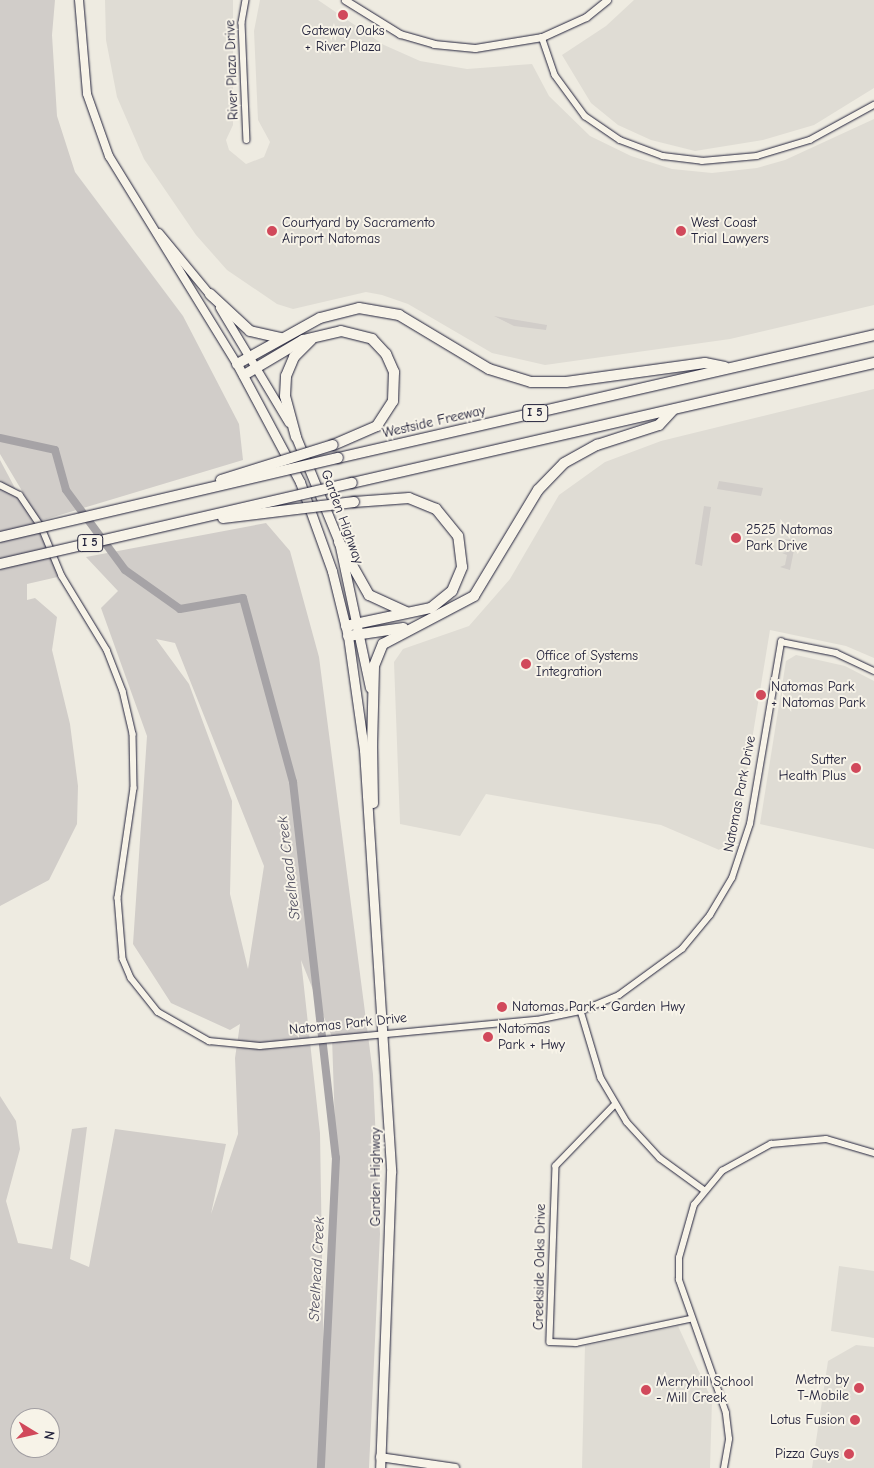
<!DOCTYPE html>
<html>
<head>
<meta charset="utf-8">
<style>
  body { margin:0 }
  #map { position:relative; width:874px; height:1468px; overflow:hidden; background:#eeebe1; font-family:"Comic Neue",sans-serif }
  div>[style] { position:absolute }
  [style*='--x'] { left:calc(var(--x)*1px); top:calc(var(--y)*1px); width:calc(var(--w)*1px); rotate:calc(var(--a)*1deg) }
  .built>* { inset:0; background:#dfdcd4 }
  .green>* { inset:0; background:#d1cdc9 }
  .canal>* { height:8px; margin:-4px; padding:0 4px; transform-origin:4px; border-radius:4px; background:#a6a3a6 }
  .roads { filter:drop-shadow(0 0 1px #22223b) drop-shadow(0 0 1px #22223b) }
  .minor>* { height:5.5px; margin:-2.75px; padding:0 2.75px; transform-origin:2.75px; border-radius:2.75px; background:#f7f3e8 }
  .tertiary>* { height:7px; margin:-3.5px; padding:0 3.5px; transform-origin:3.5px; border-radius:3.5px; background:#f7f3e8 }
  .secondary>* { height:8px; margin:-4px; padding:0 4px; transform-origin:4px; border-radius:4px; background:#f7f3e8 }
  .primary>* { height:9px; margin:-4.5px; padding:0 4.5px; transform-origin:4.5px; border-radius:4.5px; background:#f7f3e8 }
  .motorway>* { height:10px; margin:-5px; padding:0 5px; transform-origin:5px; border-radius:5px; background:#f7f3e8 }
  .bridges { filter:drop-shadow(0 0 1px #22223b) drop-shadow(0 0 1px #22223b) }
  .motorway-bridge>* { height:10px; margin:-5px; padding:0 5px; transform-origin:5px; border-radius:5px; background:#f7f3e8 }
  .dots>* { width:14px; height:14px; translate:-50% -50%; box-sizing:border-box; border:2px solid #f7f3e8; border-radius:50% }
  span { translate:-50% -50%; white-space:nowrap; text-align:center; line-height:1.15; -webkit-text-stroke:4px #f7f3e8; paint-order:stroke }
  .shield-label span { padding:1px 4px; background:#f7f3e8; border:1px solid; border-radius:4px; -webkit-text-stroke-width:0 }
  .shield-label { font-size:12px; color:#22223b; font-weight:700 }
  .poi-label { font-size:14px; color:#22223b }
  .left { translate:0 -50%; text-align:left }
  .right { translate:-100% -50%; text-align:right }
  .street-label { font-size:14px; color:#22223b }
  .water-label { font-size:15px; color:#504f60; font-style:italic }
  .north { position:absolute; left:10px; top:1408px; width:50px; height:50px; box-sizing:border-box; background:#f7f3e8; border:1px solid #a29fa3; border-radius:50%; rotate:99deg; font-size:14px; font-weight:700; line-height:20px; text-align:center; color:#22223b }
  .north::after { content:''; display:block; margin:auto; width:18px; height:22px; background:#d1495b; clip-path:polygon(50% 0,100% 100%,50% 72%,0 100%) }
</style>
</head>
<body>
<div id="map">
  <div class="built">
    <div style="clip-path:polygon(105px 0,233px 0,233px 125px,226px 140px,229px 150px,246px 164px,264px 157px,270px 142px,258px 120px,254px 31px,260px 0,318px 0,384px 45px,420px 61px,467px 69px,532px 64px,549px 96px,590px 136px,631px 156px,672px 169px,712px 173px,757px 168px,785px 160px,874px 119px,874px 305px,730px 339px,545px 365px,492px 353px,408px 304px,382px 295px,366px 292px,293px 309px,277px 304px,227px 270px,196px 235px,144px 159px,117px 97px,106px 40px)"></div>
    <div style="clip-path:polygon(634px 0,874px 0,874px 88px,814px 125px,763px 140px,695px 151px,651px 140px,618px 125px,591px 103px,562px 55px,606px 26px)"></div>
    <div style="clip-path:polygon(874px 389px,874px 658px,846px 646px,770px 630px,739px 819px,724px 852px,661px 825px,486px 794px,460px 836px,400px 824px,394px 662px,403px 649px,469px 626px,510px 579px,559px 495px,605px 462px,661px 441px)"></div>
    <div style="clip-path:polygon(796px 655px,845px 666px,874px 681px,874px 849px,760px 824px,786px 661px)"></div>
    <div style="clip-path:polygon(839px 1266px,874px 1271px,874px 1338px,831px 1331px)"></div>
    <div style="clip-path:polygon(678px 1326px,712px 1400px,710px 1468px,582px 1468px,585px 1346px)"></div>
    <div style="clip-path:polygon(856px 1345px,874px 1347px,874px 1468px,812px 1468px,828px 1361px)"></div>
  </div>
  <div class="green">
    <div style="clip-path:polygon(0 0,55px 0,52px 35px,57px 116px,75px 172px,183px 316px,239px 424px,243px 460px,40px 521px,0 454px)"></div>
    <div style="clip-path:polygon(494px 316px,547px 325px,546px 330px,514px 326px)"></div>
    <div style="clip-path:polygon(0 460px,62px 576px,27px 584px,27px 600px,35px 598px,57px 617px,52px 650px,70px 724px,78px 786px,77px 824px,49px 880px,0 906px)"></div>
    <div style="clip-path:polygon(719px 481px,763px 488px,761px 496px,717px 489px)"></div>
    <div style="clip-path:polygon(704px 506px,711px 507px,702px 566px,695px 564px)"></div>
    <div style="clip-path:polygon(evenodd,266px 523px,290px 551px,319px 657px,373px 1074px,380px 1234px,369px 1468px,0 1468px,0 1096px,16px 1121px,20px 1149px,6px 1201px,18px 1243px,52px 1249px,72px 1129px,87px 1127px,70px 1259px,89px 1267px,115px 1129px,226px 1144px,211px 1214px,238px 1134px,235px 1058px,240px 1024px,230px 1030px,171px 1003px,133px 944px,147px 736px,101px 608px,118px 591px,86px 557px,266px 523px,156px 639px,175px 643px,264px 866px,248px 969px,230px 894px,232px 801px,189px 684px,156px 639px,266px 523px,301px 960px,332px 1037px,336px 1158px,325px 1439px,320px 1133px,301px 960px,266px 523px,20px 1418px,50px 1418px,50px 1448px,20px 1448px,20px 1418px)"></div>
    <div style="clip-path:polygon(784px 539px,796px 540px,790px 570px,780px 567px,785px 565px,787px 555px,782px 553px,787px 552px,789px 542px)"></div>
  </div>
  <div class="canal">
    <div style="--x:0;--y:438;--w:56;--a:12.3"></div>
    <div style="--x:55;--y:450;--w:41;--a:74.6"></div>
    <div style="--x:66;--y:490;--w:99;--a:53.6"></div>
    <div style="--x:125;--y:570;--w:67;--a:35.3"></div>
    <div style="--x:180;--y:609;--w:64;--a:-9.9"></div>
    <div style="--x:243;--y:598;--w:191;--a:74.8"></div>
    <div style="--x:293;--y:782;--w:378;--a:83.5"></div>
    <div style="--x:336;--y:1158;--w:310;--a:92.8"></div>
  </div>
  <div class="roads">
    <div class="minor">
      <div style="--x:246;--y:0;--w:23;--a:100"></div>
      <div style="--x:242;--y:23;--w:117;--a:87.6"></div>
      <div style="--x:542;--y:37;--w:40;--a:71.1"></div>
      <div style="--x:555;--y:75;--w:51;--a:53.8"></div>
      <div style="--x:585;--y:116;--w:42;--a:34.4"></div>
      <div style="--x:620;--y:140;--w:46;--a:20.4"></div>
      <div style="--x:663;--y:156;--w:39;--a:7"></div>
      <div style="--x:702;--y:161;--w:55;--a:-5.2"></div>
      <div style="--x:757;--y:156;--w:55;--a:-16.8"></div>
      <div style="--x:810;--y:140;--w:73;--a:-28.7"></div>
      <div style="--x:0;--y:485;--w:22;--a:27"></div>
      <div style="--x:20;--y:495;--w:40;--a:56"></div>
      <div style="--x:42;--y:528;--w:52;--a:67.4"></div>
      <div style="--x:62;--y:576;--w:87;--a:58.7"></div>
      <div style="--x:107;--y:650;--w:44;--a:68.7"></div>
      <div style="--x:123;--y:691;--w:44;--a:76.9"></div>
      <div style="--x:133;--y:734;--w:54;--a:88.9"></div>
      <div style="--x:134;--y:788;--w:111;--a:98.3"></div>
      <div style="--x:118;--y:898;--w:61;--a:85.3"></div>
      <div style="--x:123;--y:959;--w:21;--a:67"></div>
      <div style="--x:131;--y:978;--w:43;--a:51.5"></div>
      <div style="--x:158;--y:1012;--w:59;--a:29.6"></div>
      <div style="--x:209;--y:1041;--w:51;--a:5.6"></div>
      <div style="--x:260;--y:1046;--w:278;--a:-5.4"></div>
      <div style="--x:537;--y:1020;--w:45;--a:-11.6"></div>
      <div style="--x:581;--y:1011;--w:41;--a:-22.8"></div>
      <div style="--x:619;--y:995;--w:78;--a:-36.1"></div>
      <div style="--x:682;--y:949;--w:44;--a:-50.5"></div>
      <div style="--x:710;--y:915;--w:43;--a:-59.3"></div>
      <div style="--x:732;--y:878;--w:57;--a:-71.6"></div>
      <div style="--x:750;--y:824;--w:185;--a:-80.3"></div>
      <div style="--x:781;--y:642;--w:56;--a:11.3"></div>
      <div style="--x:836;--y:653;--w:42;--a:25.3"></div>
      <div style="--x:581;--y:1011;--w:70;--a:73.4"></div>
      <div style="--x:601;--y:1078;--w:51;--a:59.4"></div>
      <div style="--x:627;--y:1122;--w:49;--a:47.5"></div>
      <div style="--x:660;--y:1158;--w:54;--a:36"></div>
      <div style="--x:615;--y:1105;--w:85;--a:134"></div>
      <div style="--x:556;--y:1166;--w:176;--a:92"></div>
      <div style="--x:550;--y:1342;--w:26;--a:2"></div>
      <div style="--x:576;--y:1343;--w:116;--a:-11.9"></div>
      <div style="--x:724;--y:1468;--w:29;--a:-80"></div>
      <div style="--x:729;--y:1439;--w:26;--a:-97"></div>
      <div style="--x:726;--y:1413;--w:141;--a:-109.5"></div>
      <div style="--x:679;--y:1280;--w:22;--a:-90"></div>
      <div style="--x:679;--y:1258;--w:55;--a:-74.2"></div>
      <div style="--x:694;--y:1205;--w:44;--a:-50.5"></div>
      <div style="--x:722;--y:1171;--w:56;--a:-28.9"></div>
      <div style="--x:771;--y:1144;--w:55;--a:-5.2"></div>
      <div style="--x:826;--y:1139;--w:50;--a:16.3"></div>
    </div>
    <div class="tertiary">
      <div style="--x:345;--y:0;--w:65;--a:31.7"></div>
      <div style="--x:400;--y:34;--w:35;--a:16"></div>
      <div style="--x:434;--y:44;--w:41;--a:5.6"></div>
      <div style="--x:475;--y:48;--w:68;--a:-9.3"></div>
      <div style="--x:542;--y:37;--w:48;--a:-24.4"></div>
      <div style="--x:586;--y:17;--w:27;--a:-39"></div>
    </div>
    <div class="secondary">
      <div style="--x:79;--y:0;--w:94;--a:85.1"></div>
      <div style="--x:87;--y:94;--w:66;--a:70.5"></div>
      <div style="--x:109;--y:156;--w:244;--a:58.4"></div>
      <div style="--x:159;--y:233;--w:83;--a:50.4"></div>
      <div style="--x:220;--y:308;--w:134;--a:59"></div>
      <div style="--x:380;--y:1457;--w:76;--a:8.3"></div>
    </div>
    <div class="primary">
      <div style="--x:237;--y:364;--w:134;--a:61.9"></div>
      <div style="--x:300;--y:482;--w:95;--a:70.2"></div>
      <div style="--x:332;--y:571;--w:67;--a:76.2"></div>
      <div style="--x:348;--y:636;--w:115;--a:82"></div>
      <div style="--x:364;--y:750;--w:423;--a:86.3"></div>
      <div style="--x:391;--y:1172;--w:296;--a:92.1"></div>
      <div style="--x:296;--y:437;--w:113;--a:67.7"></div>
      <div style="--x:339;--y:542;--w:149;--a:78"></div>
      <div style="--x:372;--y:741;--w:62;--a:89.1"></div>
    </div>
    <div class="motorway">
      <div style="--x:210;--y:294;--w:54;--a:42.8"></div>
      <div style="--x:250;--y:331;--w:32;--a:13"></div>
      <div style="--x:237;--y:364;--w:95;--a:-29"></div>
      <div style="--x:320;--y:318;--w:40;--a:-14.4"></div>
      <div style="--x:359;--y:308;--w:41;--a:9.9"></div>
      <div style="--x:399;--y:315;--w:105;--a:31"></div>
      <div style="--x:489;--y:369;--w:44;--a:17.2"></div>
      <div style="--x:531;--y:382;--w:35;--a:0"></div>
      <div style="--x:566;--y:382;--w:140;--a:-7.8"></div>
      <div style="--x:705;--y:363;--w:20;--a:11"></div>
      <div style="--x:244;--y:375;--w:69;--a:-30.7"></div>
      <div style="--x:303;--y:340;--w:39;--a:-13"></div>
      <div style="--x:341;--y:331;--w:32;--a:14"></div>
      <div style="--x:372;--y:339;--w:21;--a:47"></div>
      <div style="--x:386;--y:354;--w:20;--a:66"></div>
      <div style="--x:394;--y:372;--w:29;--a:92"></div>
      <div style="--x:393;--y:401;--w:30;--a:123"></div>
      <div style="--x:377;--y:426;--w:48;--a:156.6"></div>
      <div style="--x:296;--y:437;--w:42;--a:-105"></div>
      <div style="--x:285;--y:396;--w:20;--a:-87"></div>
      <div style="--x:286;--y:376;--w:21;--a:-67"></div>
      <div style="--x:294;--y:357;--w:24;--a:-45"></div>
      <div style="--x:338;--y:458;--w:550;--a:-12.92"></div>
      <div style="--x:352;--y:483;--w:536;--a:-12.95"></div>
      <div style="--x:339;--y:542;--w:61;--a:60.5"></div>
      <div style="--x:369;--y:595;--w:41;--a:24.7"></div>
      <div style="--x:346;--y:626;--w:87;--a:-12"></div>
      <div style="--x:431;--y:608;--w:27;--a:-39"></div>
      <div style="--x:452;--y:591;--w:26;--a:-67"></div>
      <div style="--x:462;--y:567;--w:31;--a:-97"></div>
      <div style="--x:458;--y:536;--w:35;--a:-129"></div>
      <div style="--x:436;--y:509;--w:29;--a:-158"></div>
      <div style="--x:409;--y:498;--w:55;--a:175.8"></div>
      <div style="--x:348;--y:636;--w:56;--a:-8.3"></div>
      <div style="--x:372;--y:748;--w:82;--a:-88.6"></div>
      <div style="--x:374;--y:666;--w:24;--a:-68"></div>
      <div style="--x:383;--y:644;--w:103;--a:-27.8"></div>
      <div style="--x:474;--y:596;--w:124;--a:-58.9"></div>
      <div style="--x:538;--y:490;--w:37;--a:-46"></div>
      <div style="--x:564;--y:463;--w:38;--a:-29"></div>
      <div style="--x:597;--y:445;--w:65;--a:-17.9"></div>
      <div style="--x:659;--y:425;--w:21;--a:-47"></div>
    </div>
  </div>
  <div class="bridges">
    <div class="motorway-bridge">
      <div style="--x:221;--y:480;--w:117;--a:-17.4"></div>
      <div style="--x:223;--y:518;--w:132;--a:-7"></div>
      <div style="--x:0;--y:537;--w:347;--a:-13.2"></div>
      <div style="--x:0;--y:564;--w:361;--a:-13"></div>
    </div>
  </div>
  <div class="dots">
    <div style="left:343px;top:15px;background:#d1495b"></div>
    <div style="left:272px;top:231px;background:#d1495b"></div>
    <div style="left:681px;top:231px;background:#d1495b"></div>
    <div style="left:736px;top:538px;background:#d1495b"></div>
    <div style="left:526px;top:664px;background:#d1495b"></div>
    <div style="left:761px;top:695px;background:#d1495b"></div>
    <div style="left:856px;top:768px;background:#d1495b"></div>
    <div style="left:502px;top:1007px;background:#d1495b"></div>
    <div style="left:488px;top:1037px;background:#d1495b"></div>
    <div style="left:859px;top:1388px;background:#d1495b"></div>
    <div style="left:646px;top:1390px;background:#d1495b"></div>
    <div style="left:855px;top:1420px;background:#d1495b"></div>
    <div style="left:849px;top:1454px;background:#d1495b"></div>
  </div>
  <div class="shield-label">
    <span style="left:535px;top:413px">I 5</span>
    <span style="left:90px;top:543px">I 5</span>
  </div>
  <div class="poi-label">
    <span style="left:343px;top:39px">Gateway Oaks<br>+ River Plaza</span>
    <span class="left" style="left:282px;top:231px">Courtyard by Sacramento<br>Airport Natomas</span>
    <span class="left" style="left:691px;top:231px">West Coast<br>Trial Lawyers</span>
    <span class="left" style="left:746px;top:538px">2525 Natomas<br>Park Drive</span>
    <span class="left" style="left:536px;top:664px">Office of Systems<br>Integration</span>
    <span class="left" style="left:771px;top:695px">Natomas Park<br>+ Natomas Park</span>
    <span class="right" style="left:846px;top:768px">Sutter<br>Health Plus</span>
    <span class="left" style="left:512px;top:1007px">Natomas Park + Garden Hwy</span>
    <span class="left" style="left:498px;top:1037px">Natomas<br>Park + Hwy</span>
    <span class="right" style="left:849px;top:1388px">Metro by<br>T-Mobile</span>
    <span class="left" style="left:656px;top:1390px">Merryhill School<br>- Mill Creek</span>
    <span class="right" style="left:845px;top:1420px">Lotus Fusion</span>
    <span class="right" style="left:839px;top:1454px">Pizza Guys</span>
  </div>
  <div class="street-label">
    <span style="left:232px;top:70px;rotate:-92deg">River Plaza Drive</span>
    <span style="left:434px;top:422px;rotate:-13deg">Westside Freeway</span>
    <span style="left:342px;top:517px;rotate:70deg">Garden Highway</span>
    <span style="left:740px;top:794px;rotate:-79deg">Natomas Park Drive</span>
    <span style="left:348px;top:1024px;rotate:-6deg">Natomas Park Drive</span>
    <span style="left:376px;top:1177px;rotate:-90deg">Garden Highway</span>
    <span style="left:540px;top:1267px;rotate:-89deg">Creekside Oaks Drive</span>
  </div>
  <div class="water-label">
    <span style="left:289px;top:868px;rotate:-97deg">Steelhead Creek</span>
    <span style="left:317px;top:1269px;rotate:-87deg">Steelhead Creek</span>
  </div>
  <div class="north">N</div>
</div>
</body>
</html>
